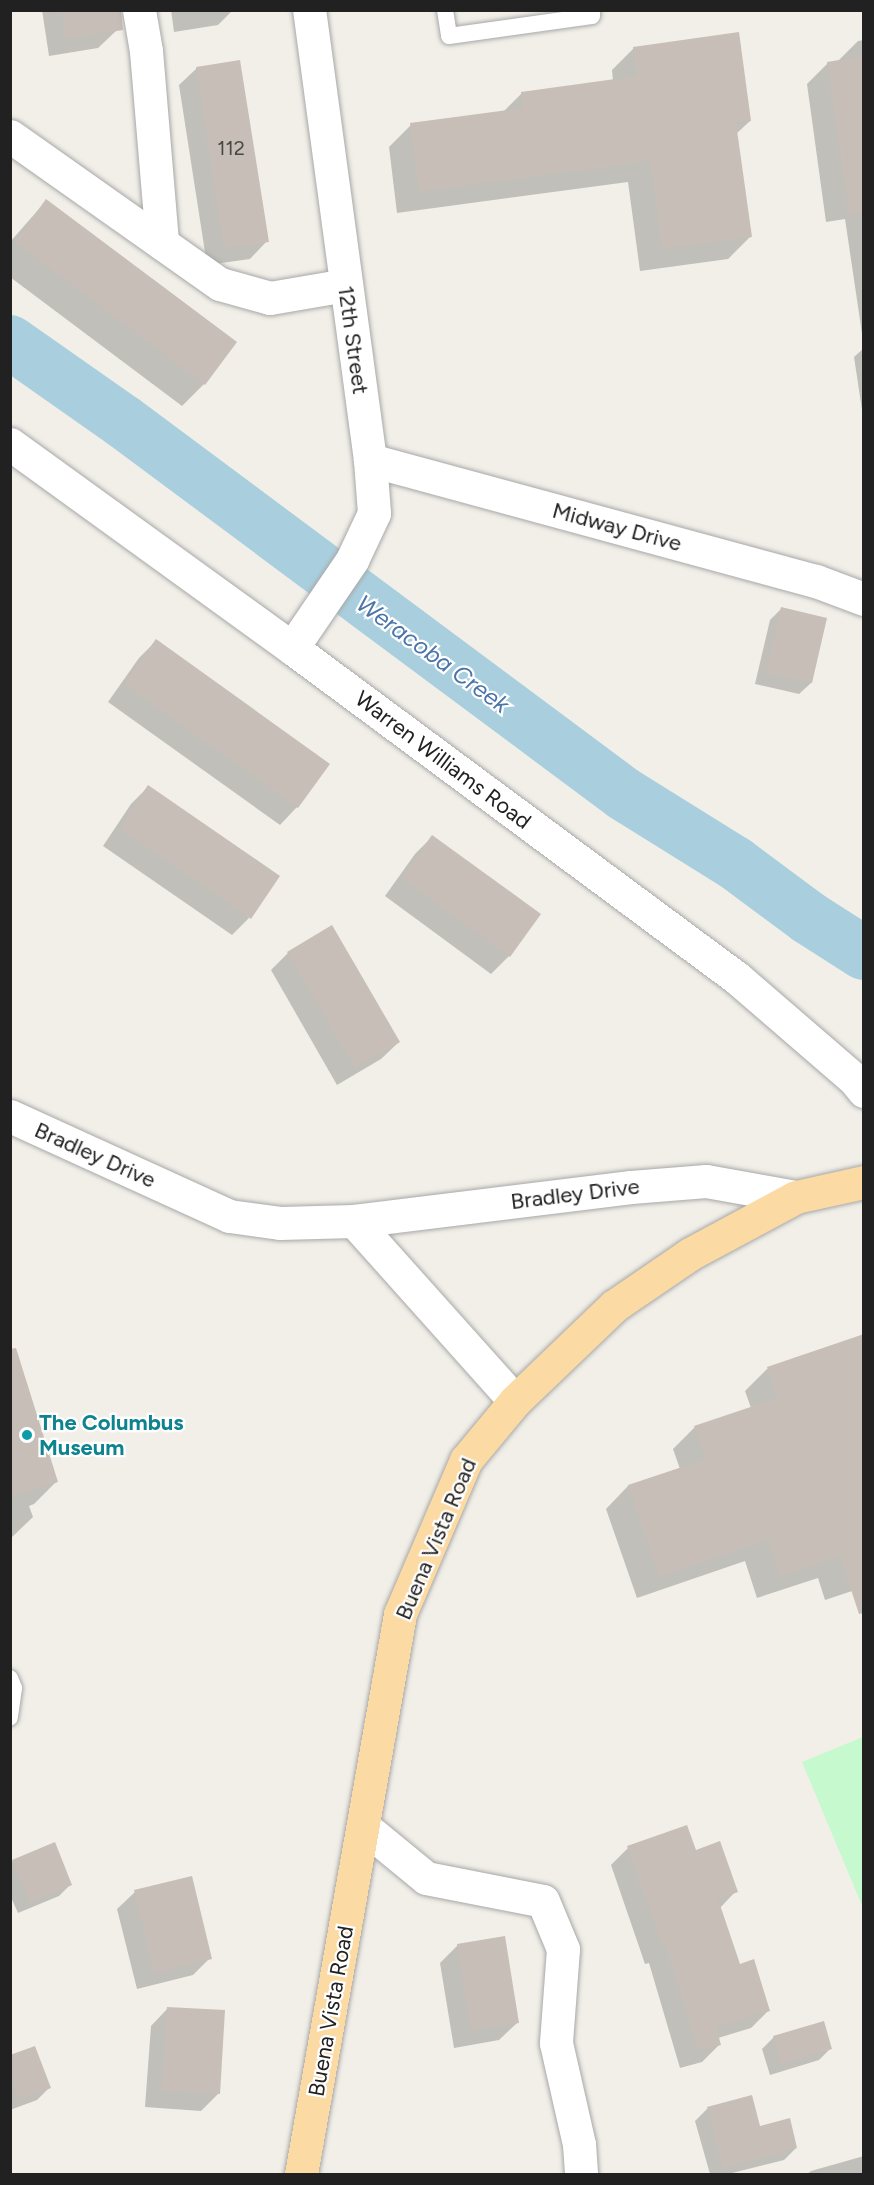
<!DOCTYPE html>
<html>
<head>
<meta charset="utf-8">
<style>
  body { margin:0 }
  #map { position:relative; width:874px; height:2185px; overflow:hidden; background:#f1efe8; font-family:Figtree,sans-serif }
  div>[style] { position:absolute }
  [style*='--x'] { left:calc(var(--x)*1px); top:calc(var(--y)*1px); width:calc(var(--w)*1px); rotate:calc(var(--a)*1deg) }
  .park>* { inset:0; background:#c7f9ce }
  .shadow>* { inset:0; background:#0003 }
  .river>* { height:54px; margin:-27px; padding:0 27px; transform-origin:27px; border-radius:27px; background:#a9cfde }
  .building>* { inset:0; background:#c6beb7 }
  .roads { filter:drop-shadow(0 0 2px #a8a8a8) drop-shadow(0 0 2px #a8a8a8) }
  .service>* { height:16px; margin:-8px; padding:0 8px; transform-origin:8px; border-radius:8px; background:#fff }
  .minor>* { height:33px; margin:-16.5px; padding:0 16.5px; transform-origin:16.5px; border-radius:16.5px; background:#fff }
  .primary>* { height:33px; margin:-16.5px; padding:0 16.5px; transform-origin:16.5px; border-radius:16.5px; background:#fbdaa4 }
  .dots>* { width:16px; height:16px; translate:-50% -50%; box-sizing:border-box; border:3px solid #fff; border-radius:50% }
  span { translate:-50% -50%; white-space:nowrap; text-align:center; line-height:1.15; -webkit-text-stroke:4.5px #fff; paint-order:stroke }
  .number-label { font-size:20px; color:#4a4846 }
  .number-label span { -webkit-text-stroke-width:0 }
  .street-label { font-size:22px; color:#212121 }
  .culture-label { font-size:22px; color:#0d838f; font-weight:700 }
  .left { translate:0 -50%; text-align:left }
  .water-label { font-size:24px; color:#4b74a9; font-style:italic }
  .frame { position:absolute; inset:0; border:12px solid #212121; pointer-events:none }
</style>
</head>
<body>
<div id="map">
  <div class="park">
    <div style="clip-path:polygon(863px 1737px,863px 1908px,802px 1762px)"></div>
  </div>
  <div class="shadow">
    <div style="clip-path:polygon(42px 10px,112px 10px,116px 31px,98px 48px,49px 56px)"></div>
    <div style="clip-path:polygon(171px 10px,233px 10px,218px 25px,174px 32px)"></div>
    <div style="clip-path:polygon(864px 40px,864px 347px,845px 219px,826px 222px,807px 84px,828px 63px,837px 62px,858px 41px)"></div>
    <div style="clip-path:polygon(634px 48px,750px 121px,736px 134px,750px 237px,728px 259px,640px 271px,628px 182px,397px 213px,389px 147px,411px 125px,503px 112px,522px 93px,613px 81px,612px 70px)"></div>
    <div style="clip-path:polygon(197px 68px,267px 241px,250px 259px,207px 265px,179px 85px)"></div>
    <div style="clip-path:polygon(46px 201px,204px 384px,182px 406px,10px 277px,10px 242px)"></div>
    <div style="clip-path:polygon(864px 348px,864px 423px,854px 357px)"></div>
    <div style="clip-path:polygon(781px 609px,811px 683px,799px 694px,755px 684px,770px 620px)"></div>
    <div style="clip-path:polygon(156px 641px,328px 764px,297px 807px,280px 825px,108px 702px,139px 658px)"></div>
    <div style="clip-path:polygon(148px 787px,249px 918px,232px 935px,103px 846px,131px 804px)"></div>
    <div style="clip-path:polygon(432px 837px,539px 914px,509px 956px,491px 974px,385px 896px,415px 854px)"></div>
    <div style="clip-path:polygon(288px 953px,399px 1042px,381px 1059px,337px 1085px,271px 970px)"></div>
    <div style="clip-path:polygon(864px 1336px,864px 1587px,825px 1600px,818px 1578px,757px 1598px,745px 1561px,637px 1598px,606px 1509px,628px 1486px,680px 1469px,673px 1449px,695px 1427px,751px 1408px,745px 1391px,767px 1369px)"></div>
    <div style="clip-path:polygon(10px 1388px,56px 1482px,34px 1504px,29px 1506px,33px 1517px,10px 1539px)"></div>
    <div style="clip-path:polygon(628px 1848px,695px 1852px,736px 1891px,719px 1909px,739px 1966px,768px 2011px,751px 2028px,718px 2038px,720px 2044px,702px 2062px,680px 2068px,649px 1963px,645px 1964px,611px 1865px)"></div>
    <div style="clip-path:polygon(13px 1861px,71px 1884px,59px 1896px,18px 1913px,10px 1895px,10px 1864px)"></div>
    <div style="clip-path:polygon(135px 1892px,210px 1958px,193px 1975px,137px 1989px,117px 1909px)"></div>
    <div style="clip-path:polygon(458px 1945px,517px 2023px,499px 2040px,454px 2048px,440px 1963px)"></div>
    <div style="clip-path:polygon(168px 2008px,218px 2094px,201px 2111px,145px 2107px,151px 2026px)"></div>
    <div style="clip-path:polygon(774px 2037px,830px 2049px,819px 2060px,770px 2075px,762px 2049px)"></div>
    <div style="clip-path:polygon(10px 2056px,49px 2088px,37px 2100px,10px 2110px)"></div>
    <div style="clip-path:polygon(751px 2097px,759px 2128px,796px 2148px,784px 2160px,728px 2174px,710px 2174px,695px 2121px,707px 2109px)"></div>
    <div style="clip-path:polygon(864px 2156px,864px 2174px,807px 2174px,811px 2171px)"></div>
  </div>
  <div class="river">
    <div style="--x:10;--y:342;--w:139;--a:35.1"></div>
    <div style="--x:124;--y:422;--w:623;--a:36.65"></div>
    <div style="--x:624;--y:794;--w:131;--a:31.9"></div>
    <div style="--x:735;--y:863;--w:92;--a:36.6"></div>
    <div style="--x:809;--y:918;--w:65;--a:32.5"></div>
  </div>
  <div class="building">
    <div style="clip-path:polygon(61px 10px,121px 10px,123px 30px,66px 39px)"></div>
    <div style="clip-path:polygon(739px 32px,751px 121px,736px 123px,752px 237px,662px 249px,650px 161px,419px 192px,410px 123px,523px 108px,521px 92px,637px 76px,633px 47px)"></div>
    <div style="clip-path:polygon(864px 56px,864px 214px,849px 215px,827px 62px)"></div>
    <div style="clip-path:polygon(240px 60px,269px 242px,224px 248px,196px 67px)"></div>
    <div style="clip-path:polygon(46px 199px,237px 342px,205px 385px,15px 242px)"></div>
    <div style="clip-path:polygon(781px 607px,827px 618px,812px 683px,766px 673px)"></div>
    <div style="clip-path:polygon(156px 639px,330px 764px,298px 808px,124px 684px)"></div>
    <div style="clip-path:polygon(148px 785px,280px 876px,251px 919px,119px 828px)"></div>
    <div style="clip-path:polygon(432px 835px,541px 914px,510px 957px,401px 878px)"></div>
    <div style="clip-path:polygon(332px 925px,400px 1042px,355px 1068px,287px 952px)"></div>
    <div style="clip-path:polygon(864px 1334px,864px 1613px,859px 1614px,840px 1556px,780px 1577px,768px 1540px,659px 1577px,628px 1485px,706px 1459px,694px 1426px,777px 1398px,767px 1367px)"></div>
    <div style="clip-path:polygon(16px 1348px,58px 1482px,10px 1497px,10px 1349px)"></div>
    <div style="clip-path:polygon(687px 1825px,696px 1850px,720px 1841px,738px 1892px,718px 1899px,740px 1964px,754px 1959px,770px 2011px,716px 2027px,721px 2045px,698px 2051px,666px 1946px,663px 1947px,627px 1846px)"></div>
    <div style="clip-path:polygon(55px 1842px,72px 1885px,30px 1903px,12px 1860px)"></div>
    <div style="clip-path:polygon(192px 1876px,212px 1959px,154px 1973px,134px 1890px)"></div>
    <div style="clip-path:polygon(505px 1936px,519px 2023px,471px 2031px,457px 1944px)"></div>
    <div style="clip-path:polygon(167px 2007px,225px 2010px,220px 2094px,162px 2091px)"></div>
    <div style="clip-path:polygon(824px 2021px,832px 2049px,781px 2064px,773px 2036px)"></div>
    <div style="clip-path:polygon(35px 2046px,51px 2088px,20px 2100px,10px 2074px,10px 2055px)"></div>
    <div style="clip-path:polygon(752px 2095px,760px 2126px,790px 2118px,797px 2148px,723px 2168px,707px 2107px)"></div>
  </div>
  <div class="roads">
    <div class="service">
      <div style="--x:445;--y:10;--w:26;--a:81"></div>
      <div style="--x:449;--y:36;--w:144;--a:-8"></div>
      <div style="--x:592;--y:16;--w:6;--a:-90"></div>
      <div style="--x:10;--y:1678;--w:11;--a:68"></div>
      <div style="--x:14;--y:1688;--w:30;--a:98"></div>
    </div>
    <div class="minor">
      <div style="--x:139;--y:10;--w:42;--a:80.3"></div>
      <div style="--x:146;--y:51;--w:193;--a:85.2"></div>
      <div style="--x:10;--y:136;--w:257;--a:35.2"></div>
      <div style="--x:220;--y:284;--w:52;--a:15.6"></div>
      <div style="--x:270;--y:298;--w:77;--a:-9.7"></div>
      <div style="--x:10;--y:444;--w:348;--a:35.9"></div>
      <div style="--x:292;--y:648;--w:554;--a:36.56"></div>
      <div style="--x:737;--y:978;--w:153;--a:40.8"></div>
      <div style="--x:853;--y:1078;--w:17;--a:50"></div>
      <div style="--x:370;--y:460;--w:462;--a:15.2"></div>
      <div style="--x:816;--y:581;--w:51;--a:20.6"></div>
      <div style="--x:292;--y:648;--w:107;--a:-55.7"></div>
      <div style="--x:352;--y:560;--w:52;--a:-64.9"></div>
      <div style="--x:374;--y:513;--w:53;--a:-94.3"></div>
      <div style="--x:370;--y:460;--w:454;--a:-97.7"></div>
      <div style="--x:10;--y:1116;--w:241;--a:24.5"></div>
      <div style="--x:229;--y:1216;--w:51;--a:7.8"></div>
      <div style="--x:280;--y:1223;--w:74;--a:-1.5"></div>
      <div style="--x:354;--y:1221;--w:279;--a:-7"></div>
      <div style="--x:631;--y:1187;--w:75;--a:-4.6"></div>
      <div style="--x:706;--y:1181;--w:91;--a:10.1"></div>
      <div style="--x:354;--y:1221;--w:241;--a:48.2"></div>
      <div style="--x:364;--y:1827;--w:80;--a:39.4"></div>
      <div style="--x:426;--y:1878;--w:119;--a:11.1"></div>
      <div style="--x:543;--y:1901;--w:52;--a:67.4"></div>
      <div style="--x:563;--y:1949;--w:94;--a:94.3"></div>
      <div style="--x:556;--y:2043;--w:104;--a:77.2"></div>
      <div style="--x:579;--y:2144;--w:30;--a:86"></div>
    </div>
    <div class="primary">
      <div style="--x:301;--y:2174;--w:569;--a:-79.97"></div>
      <div style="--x:400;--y:1614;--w:168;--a:-66.8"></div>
      <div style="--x:466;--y:1460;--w:77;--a:-50.3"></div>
      <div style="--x:515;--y:1401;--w:137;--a:-43.8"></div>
      <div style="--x:614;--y:1306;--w:92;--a:-34.4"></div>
      <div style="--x:690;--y:1254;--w:120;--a:-28.3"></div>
      <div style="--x:796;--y:1197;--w:70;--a:-12.4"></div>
    </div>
  </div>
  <div class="dots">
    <div style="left:27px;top:1435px;background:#0f9aa8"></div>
  </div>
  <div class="number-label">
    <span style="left:231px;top:148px">112</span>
  </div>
  <div class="street-label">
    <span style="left:353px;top:340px;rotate:82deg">12th Street</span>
    <span style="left:617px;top:527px;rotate:15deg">Midway Drive</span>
    <span style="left:443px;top:760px;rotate:37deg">Warren Williams Road</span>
    <span style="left:95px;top:1155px;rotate:24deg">Bradley Drive</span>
    <span style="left:575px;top:1194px;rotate:-7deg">Bradley Drive</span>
    <span style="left:436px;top:1539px;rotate:-67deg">Buena Vista Road</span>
    <span style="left:331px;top:2011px;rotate:-80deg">Buena Vista Road</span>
  </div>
  <div class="culture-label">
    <span class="left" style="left:39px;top:1435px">The Columbus<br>Museum</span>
  </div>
  <div class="water-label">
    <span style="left:433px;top:654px;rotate:36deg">Weracoba Creek</span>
  </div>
  <div class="frame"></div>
</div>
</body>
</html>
